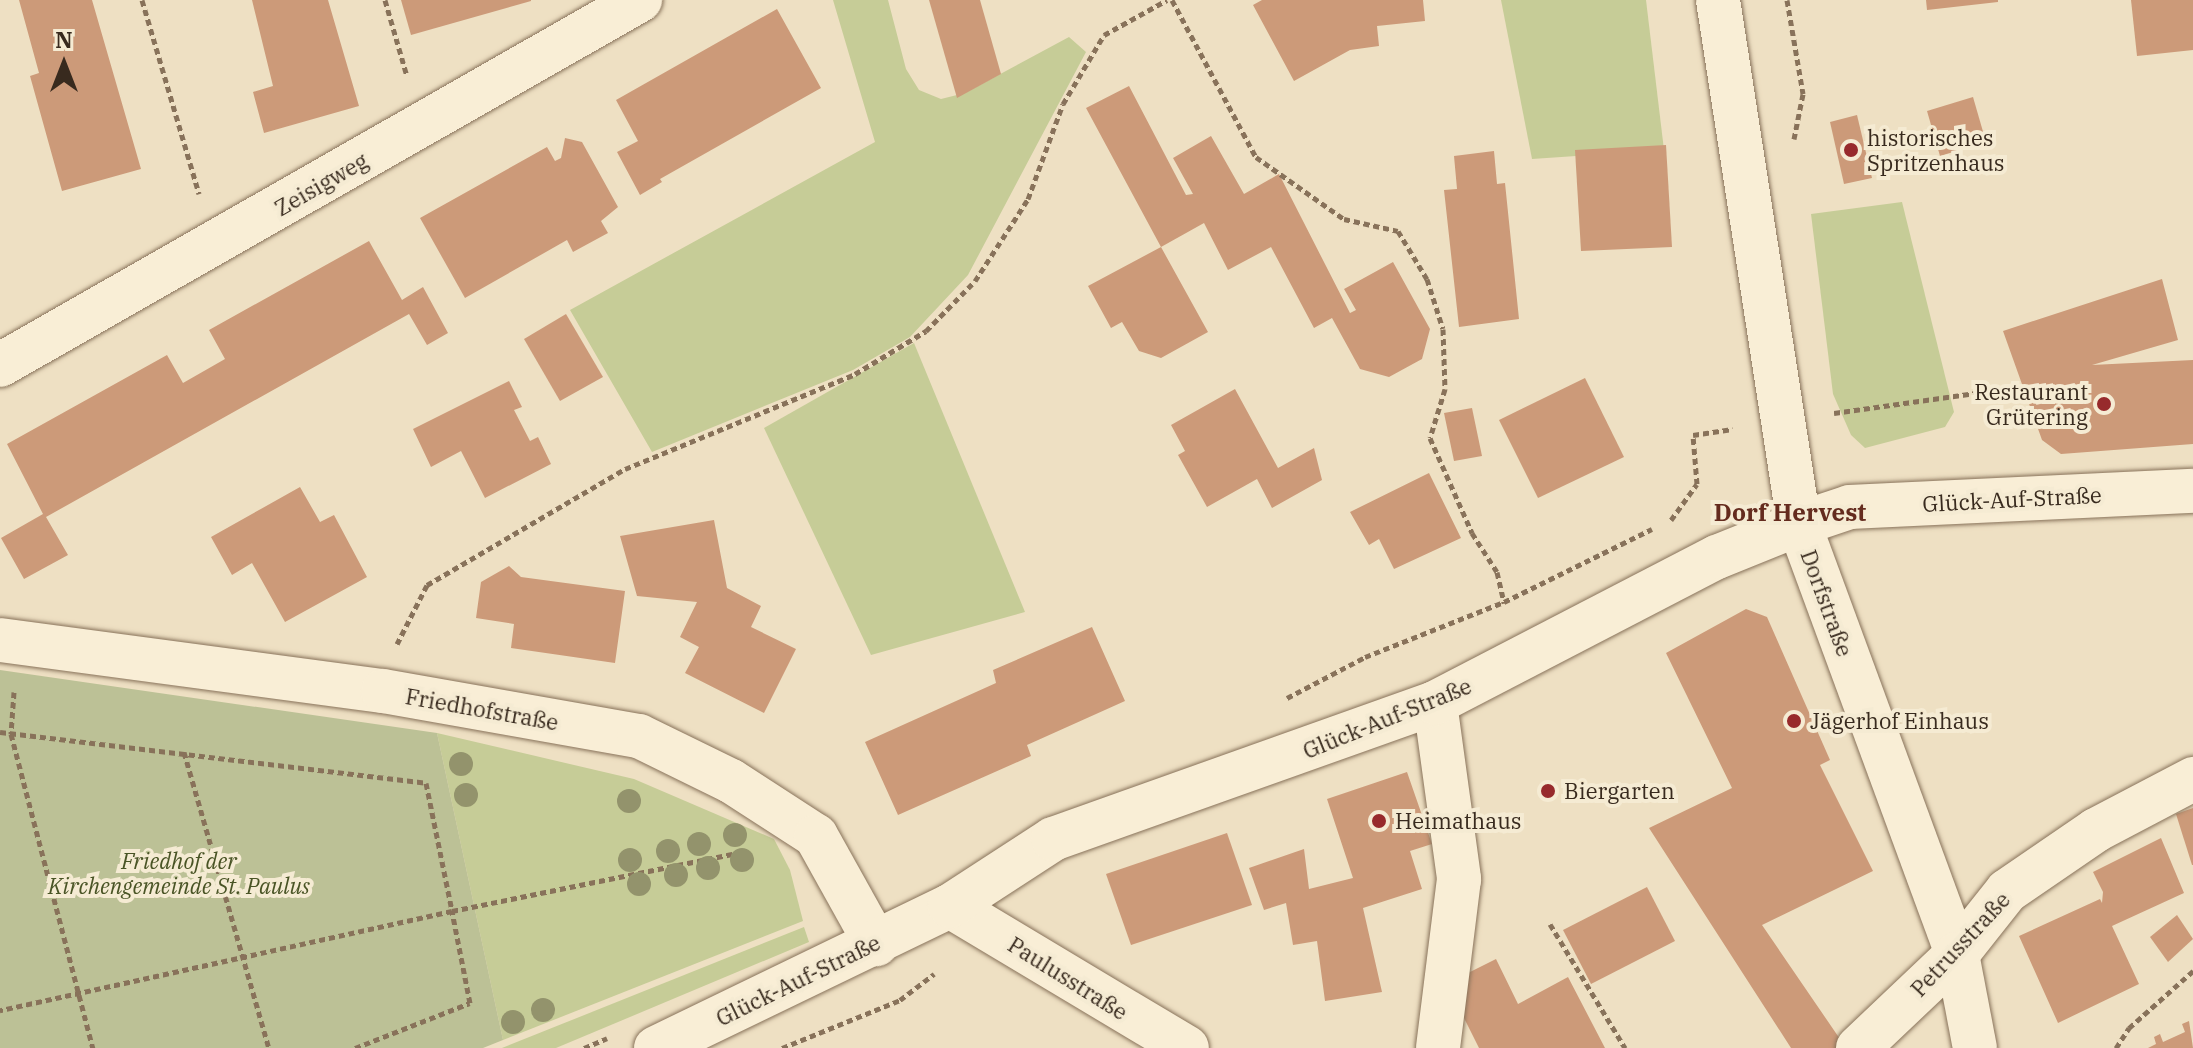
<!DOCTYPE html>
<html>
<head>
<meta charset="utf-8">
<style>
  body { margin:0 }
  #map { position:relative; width:2193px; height:1048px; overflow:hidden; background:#eee0c3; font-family:"IBM Plex Serif",serif }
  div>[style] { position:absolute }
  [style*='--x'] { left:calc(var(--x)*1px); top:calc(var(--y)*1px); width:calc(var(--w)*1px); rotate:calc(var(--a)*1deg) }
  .green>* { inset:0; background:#c6cc97 }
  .cemetery>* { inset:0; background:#bcc196 }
  .building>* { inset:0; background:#cc9a79 }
  .path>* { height:5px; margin-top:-2.5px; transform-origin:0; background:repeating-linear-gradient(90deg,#88725a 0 6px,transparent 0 10px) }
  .roads { filter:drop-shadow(0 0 2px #88725a) drop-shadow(0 0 2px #88725a) }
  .street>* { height:44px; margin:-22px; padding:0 22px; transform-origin:22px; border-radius:22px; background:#f9eed6 }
  .secondary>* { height:44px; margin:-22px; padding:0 22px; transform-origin:22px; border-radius:22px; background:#f9eed6 }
  .trees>* { width:24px; height:24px; margin:-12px; border-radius:50%; background:#93936c }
  .dots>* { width:22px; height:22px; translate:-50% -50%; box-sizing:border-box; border:4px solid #f5ebd3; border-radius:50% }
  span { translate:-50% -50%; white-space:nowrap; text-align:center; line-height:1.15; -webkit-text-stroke:8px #f5ebd3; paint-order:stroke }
  .poi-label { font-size:22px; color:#382a1e }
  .left { translate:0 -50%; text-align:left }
  .right { translate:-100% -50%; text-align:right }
  .street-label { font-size:22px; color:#382a1e }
  .park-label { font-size:22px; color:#495425; font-style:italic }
  .neighbourhood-label { font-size:24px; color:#642b1e; font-weight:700 }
  .north { position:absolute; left:24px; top:24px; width:80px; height:80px; -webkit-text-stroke:6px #f5ebd3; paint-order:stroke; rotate:0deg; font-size:22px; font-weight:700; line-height:32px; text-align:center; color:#382a1e }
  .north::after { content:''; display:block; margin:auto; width:28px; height:36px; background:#382a1e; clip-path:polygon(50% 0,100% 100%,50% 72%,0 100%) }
</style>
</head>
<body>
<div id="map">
  <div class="green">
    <div style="clip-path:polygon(833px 0,888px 0,906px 69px,919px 90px,941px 99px,965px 93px,1069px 37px,1086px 52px,968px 275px,910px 337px,853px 370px,652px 452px,570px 310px,875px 142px)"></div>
    <div style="clip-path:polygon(1501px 0,1646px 0,1664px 150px,1532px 159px)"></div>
    <div style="clip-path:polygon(1902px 202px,1954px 412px,1945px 427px,1865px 448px,1851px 435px,1833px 394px,1811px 214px)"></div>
    <div style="clip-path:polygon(914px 343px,1025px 612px,871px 655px,764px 428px)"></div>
    <div style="clip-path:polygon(437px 733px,634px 779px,774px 839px,790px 870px,803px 921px,503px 1040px)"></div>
    <div style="clip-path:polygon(804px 927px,809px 942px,556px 1048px,502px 1048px)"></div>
  </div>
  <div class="cemetery">
    <div style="clip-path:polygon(0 670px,437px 733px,503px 1040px,483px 1048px,0 1048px)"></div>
  </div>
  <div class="building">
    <div style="clip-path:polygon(19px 0,92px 0,141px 169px,62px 191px,30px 76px,39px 73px)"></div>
    <div style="clip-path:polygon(252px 0,328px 0,359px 106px,264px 133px,253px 92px,273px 86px)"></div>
    <div style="clip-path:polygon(401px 0,531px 0,531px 1px,411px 35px)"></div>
    <div style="clip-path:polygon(929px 0,980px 0,1001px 74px,957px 98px)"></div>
    <div style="clip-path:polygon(1262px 0,1423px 0,1425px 21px,1377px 26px,1379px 46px,1350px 50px,1294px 81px,1253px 5px)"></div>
    <div style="clip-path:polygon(1926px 0,1998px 0,1998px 2px,1927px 10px)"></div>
    <div style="clip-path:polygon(2131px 0,2193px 0,2193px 50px,2137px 56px)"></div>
    <div style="clip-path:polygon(777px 9px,821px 88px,660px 179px,662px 182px,640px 195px,617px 152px,638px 141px,616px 100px)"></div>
    <div style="clip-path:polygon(1129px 86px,1186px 195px,1193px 194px,1173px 158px,1211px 136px,1244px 194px,1279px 174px,1350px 313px,1356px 310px,1344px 289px,1393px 262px,1430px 329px,1422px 359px,1389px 377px,1360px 369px,1332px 318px,1314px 328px,1271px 247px,1228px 270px,1204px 223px,1161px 247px,1086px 108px)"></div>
    <div style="clip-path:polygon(1973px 97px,1986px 142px,1940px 156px,1927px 111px)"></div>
    <div style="clip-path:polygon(1857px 115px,1872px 178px,1844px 184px,1830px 122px)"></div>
    <div style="clip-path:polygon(565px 138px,582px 142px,618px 207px,601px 221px,608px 233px,573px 252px,567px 240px,465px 298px,420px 218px,547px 147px,555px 161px,561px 158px)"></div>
    <div style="clip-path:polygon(1666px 145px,1672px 247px,1581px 251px,1575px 150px)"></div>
    <div style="clip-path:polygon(1494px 151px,1497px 184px,1505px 183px,1519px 319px,1459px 327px,1444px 190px,1457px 189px,1454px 156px)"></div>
    <div style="clip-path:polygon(369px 241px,402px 300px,423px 287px,448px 333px,427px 345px,409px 314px,46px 517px,68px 555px,24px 579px,1px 538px,43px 514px,7px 444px,167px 355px,183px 383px,225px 359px,209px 330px)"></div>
    <div style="clip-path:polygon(1161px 247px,1208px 332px,1161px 358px,1139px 351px,1122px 322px,1111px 328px,1088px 286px)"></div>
    <div style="clip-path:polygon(2162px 279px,2178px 340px,2092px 365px,2193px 360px,2193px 444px,2061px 454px,2042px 440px,2003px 331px)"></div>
    <div style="clip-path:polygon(566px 314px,603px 377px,560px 401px,524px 339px)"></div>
    <div style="clip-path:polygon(1585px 378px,1624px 457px,1538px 498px,1499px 420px)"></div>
    <div style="clip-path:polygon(509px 381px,522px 407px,514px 410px,530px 441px,538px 437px,551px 464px,485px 498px,461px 451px,431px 467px,413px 429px)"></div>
    <div style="clip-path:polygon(1235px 389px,1278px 468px,1314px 448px,1322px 480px,1272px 508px,1257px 479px,1207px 507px,1178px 455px,1185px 451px,1171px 425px)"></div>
    <div style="clip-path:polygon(1472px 408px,1482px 456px,1454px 461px,1444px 413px)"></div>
    <div style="clip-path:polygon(1429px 473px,1461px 538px,1394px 569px,1379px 539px,1369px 545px,1350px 512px)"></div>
    <div style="clip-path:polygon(300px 487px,320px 522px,334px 515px,367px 577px,285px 622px,252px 563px,232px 575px,211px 537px)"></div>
    <div style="clip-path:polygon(714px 520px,727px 588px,761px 606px,751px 627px,796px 649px,764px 713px,685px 673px,699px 647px,680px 637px,697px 602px,637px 596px,620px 536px)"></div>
    <div style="clip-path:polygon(509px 566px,521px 577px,625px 591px,615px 663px,511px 648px,514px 624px,476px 618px,481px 582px)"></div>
    <div style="clip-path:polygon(1746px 609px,1767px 617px,1830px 760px,1820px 765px,1873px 871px,1762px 925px,1842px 1042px,1836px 1048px,1791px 1048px,1649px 828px,1732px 788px,1666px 653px)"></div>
    <div style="clip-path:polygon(1092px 627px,1125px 701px,1027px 745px,1031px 756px,898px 815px,865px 742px,996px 683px,993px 670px)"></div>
    <div style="clip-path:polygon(1407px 772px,1432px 844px,1410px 851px,1422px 889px,1363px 908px,1382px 992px,1325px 1001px,1317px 941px,1293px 945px,1286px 903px,1264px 910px,1249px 868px,1304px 849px,1309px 889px,1353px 878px,1327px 799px)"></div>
    <div style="clip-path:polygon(2193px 808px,2193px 865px,2192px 865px,2176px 814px)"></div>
    <div style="clip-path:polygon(1227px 833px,1252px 905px,1131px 945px,1106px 874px)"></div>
    <div style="clip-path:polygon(2161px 838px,2184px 893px,2112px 926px,2139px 984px,2058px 1023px,2019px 936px,2100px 899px,2102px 903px,2103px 892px,2093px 872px)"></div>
    <div style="clip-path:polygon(1647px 887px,1675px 941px,1591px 984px,1563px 930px)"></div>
    <div style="clip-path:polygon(2177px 915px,2193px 939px,2168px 962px,2150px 937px)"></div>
    <div style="clip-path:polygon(1496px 959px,1518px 1004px,1568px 977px,1605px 1048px,1479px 1048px,1462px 1014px,1466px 974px)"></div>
    <div style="clip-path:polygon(2189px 1021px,2193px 1048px,2148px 1048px,2156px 1044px,2154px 1037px,2160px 1034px,2163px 1042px,2185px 1032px,2182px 1024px)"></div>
  </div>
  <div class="path">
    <div style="--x:142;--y:0;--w:202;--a:73.6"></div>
    <div style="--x:385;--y:0;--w:79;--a:73.9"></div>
    <div style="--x:1172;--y:0;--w:178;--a:61.9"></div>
    <div style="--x:1256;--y:157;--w:108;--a:35.2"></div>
    <div style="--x:1344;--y:219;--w:55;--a:12.5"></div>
    <div style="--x:1398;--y:231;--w:56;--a:58.9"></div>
    <div style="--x:1427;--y:279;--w:52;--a:72.3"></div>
    <div style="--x:1443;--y:329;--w:60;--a:88.1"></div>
    <div style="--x:1445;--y:389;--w:51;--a:107"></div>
    <div style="--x:1430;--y:438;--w:104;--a:66.1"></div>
    <div style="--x:1472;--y:533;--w:46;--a:57.3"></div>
    <div style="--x:1497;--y:572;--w:32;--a:77"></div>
    <div style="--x:1787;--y:0;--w:95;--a:80.3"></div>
    <div style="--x:1803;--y:94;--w:46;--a:101.3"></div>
    <div style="--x:1834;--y:413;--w:143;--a:-8"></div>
    <div style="--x:1671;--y:520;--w:44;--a:-54.2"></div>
    <div style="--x:1697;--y:484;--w:49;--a:-94.7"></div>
    <div style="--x:1693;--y:435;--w:40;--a:-8.5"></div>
    <div style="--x:397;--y:644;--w:66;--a:-63"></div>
    <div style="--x:427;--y:585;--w:229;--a:-30.4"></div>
    <div style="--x:625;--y:469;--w:249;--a:-22.4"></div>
    <div style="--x:855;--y:374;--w:83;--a:-31.2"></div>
    <div style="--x:926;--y:331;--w:70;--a:-45.6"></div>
    <div style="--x:975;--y:281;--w:98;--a:-57.1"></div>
    <div style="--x:1028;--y:199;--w:101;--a:-69.8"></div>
    <div style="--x:1063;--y:104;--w:80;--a:-59.3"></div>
    <div style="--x:1104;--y:35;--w:72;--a:-29.1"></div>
    <div style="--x:14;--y:692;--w:42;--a:94.1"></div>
    <div style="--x:11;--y:734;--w:325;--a:75.4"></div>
    <div style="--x:1287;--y:698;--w:88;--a:-27.7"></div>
    <div style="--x:1365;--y:657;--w:149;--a:-21.6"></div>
    <div style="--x:1504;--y:602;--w:165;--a:-26.3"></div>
    <div style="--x:0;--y:732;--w:429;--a:6.8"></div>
    <div style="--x:426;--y:783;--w:131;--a:78.5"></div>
    <div style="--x:452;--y:911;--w:463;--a:167.6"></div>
    <div style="--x:184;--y:752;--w:308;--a:74"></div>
    <div style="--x:1550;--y:924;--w:145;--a:58.8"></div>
    <div style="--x:355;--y:1048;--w:123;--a:-21.4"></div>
    <div style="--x:470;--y:1003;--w:94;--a:-101.1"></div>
    <div style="--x:452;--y:911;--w:301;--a:-11.5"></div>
    <div style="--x:584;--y:1048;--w:25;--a:-23"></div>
    <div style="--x:782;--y:1048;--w:127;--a:-22.1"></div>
    <div style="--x:900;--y:1000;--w:43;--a:-37.4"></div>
    <div style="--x:2116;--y:1048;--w:24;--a:-57"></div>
    <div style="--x:2129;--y:1028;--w:86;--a:-41.7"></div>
  </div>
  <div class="roads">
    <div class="street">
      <div style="--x:0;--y:365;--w:737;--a:-29.7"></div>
      <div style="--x:0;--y:640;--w:386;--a:7.6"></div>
      <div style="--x:383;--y:691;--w:260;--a:10"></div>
      <div style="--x:639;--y:736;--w:102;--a:26.1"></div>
      <div style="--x:731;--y:781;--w:101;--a:32.9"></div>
      <div style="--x:816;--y:836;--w:124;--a:60.9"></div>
      <div style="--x:1435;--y:703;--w:178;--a:82.2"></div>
      <div style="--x:1459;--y:879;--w:170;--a:97.1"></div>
      <div style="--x:950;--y:906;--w:276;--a:30.9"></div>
      <div style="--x:656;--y:1048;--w:326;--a:-25.8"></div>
      <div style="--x:950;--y:906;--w:123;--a:-33"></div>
      <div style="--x:1053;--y:839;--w:405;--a:-19.6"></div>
      <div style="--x:1435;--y:703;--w:318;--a:-27.4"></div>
      <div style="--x:1717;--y:557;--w:88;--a:-21.9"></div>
      <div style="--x:1799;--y:524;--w:54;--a:-18.4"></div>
      <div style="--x:1850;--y:507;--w:343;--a:-2.7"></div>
      <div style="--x:1858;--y:1048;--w:137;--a:-43.5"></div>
      <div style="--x:1957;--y:954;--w:80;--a:-51.6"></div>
      <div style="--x:2007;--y:891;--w:108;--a:-34.4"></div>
      <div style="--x:2096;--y:830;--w:110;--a:-27.7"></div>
    </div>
    <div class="secondary">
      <div style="--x:1718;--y:0;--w:530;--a:81.21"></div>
      <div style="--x:1799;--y:524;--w:458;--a:69.8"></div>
      <div style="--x:1957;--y:954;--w:96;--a:79.2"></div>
    </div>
  </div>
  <div class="trees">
    <div style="left:461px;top:764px"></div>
    <div style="left:466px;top:795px"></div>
    <div style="left:629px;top:801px"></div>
    <div style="left:735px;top:835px"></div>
    <div style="left:699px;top:844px"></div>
    <div style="left:668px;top:851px"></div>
    <div style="left:630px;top:860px"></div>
    <div style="left:742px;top:860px"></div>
    <div style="left:708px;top:868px"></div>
    <div style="left:676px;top:875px"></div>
    <div style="left:639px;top:884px"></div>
    <div style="left:543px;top:1010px"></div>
    <div style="left:513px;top:1022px"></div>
  </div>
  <div class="dots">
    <div style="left:1851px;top:150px;background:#972a2c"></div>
    <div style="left:2104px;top:404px;background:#972a2c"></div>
    <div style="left:1794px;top:721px;background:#972a2c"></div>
    <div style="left:1548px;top:791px;background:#972a2c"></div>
    <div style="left:1379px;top:821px;background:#972a2c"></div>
  </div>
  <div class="poi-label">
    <span class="left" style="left:1867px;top:150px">historisches<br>Spritzenhaus</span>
    <span class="right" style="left:2088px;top:404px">Restaurant<br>Grütering</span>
    <span class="left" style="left:1810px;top:721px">Jägerhof Einhaus</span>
    <span class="left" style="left:1564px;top:791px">Biergarten</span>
    <span class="left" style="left:1395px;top:821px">Heimathaus</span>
  </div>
  <div class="street-label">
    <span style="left:321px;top:184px;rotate:-30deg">Zeisigweg</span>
    <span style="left:2012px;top:499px;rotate:-3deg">Glück-Auf-Straße</span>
    <span style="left:1827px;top:603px;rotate:70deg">Dorfstraße</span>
    <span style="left:482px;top:709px;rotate:10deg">Friedhofstraße</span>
    <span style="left:1387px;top:718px;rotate:-22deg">Glück-Auf-Straße</span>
    <span style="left:1960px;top:944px;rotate:-47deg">Petrusstraße</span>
    <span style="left:1068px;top:978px;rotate:32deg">Paulusstraße</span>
    <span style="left:798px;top:980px;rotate:-26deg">Glück-Auf-Straße</span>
  </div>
  <div class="park-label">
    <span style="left:179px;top:873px">Friedhof der<br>Kirchengemeinde St. Paulus</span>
  </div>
  <div class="neighbourhood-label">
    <span style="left:1790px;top:513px">Dorf Hervest</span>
  </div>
  <div class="north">N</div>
</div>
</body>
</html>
